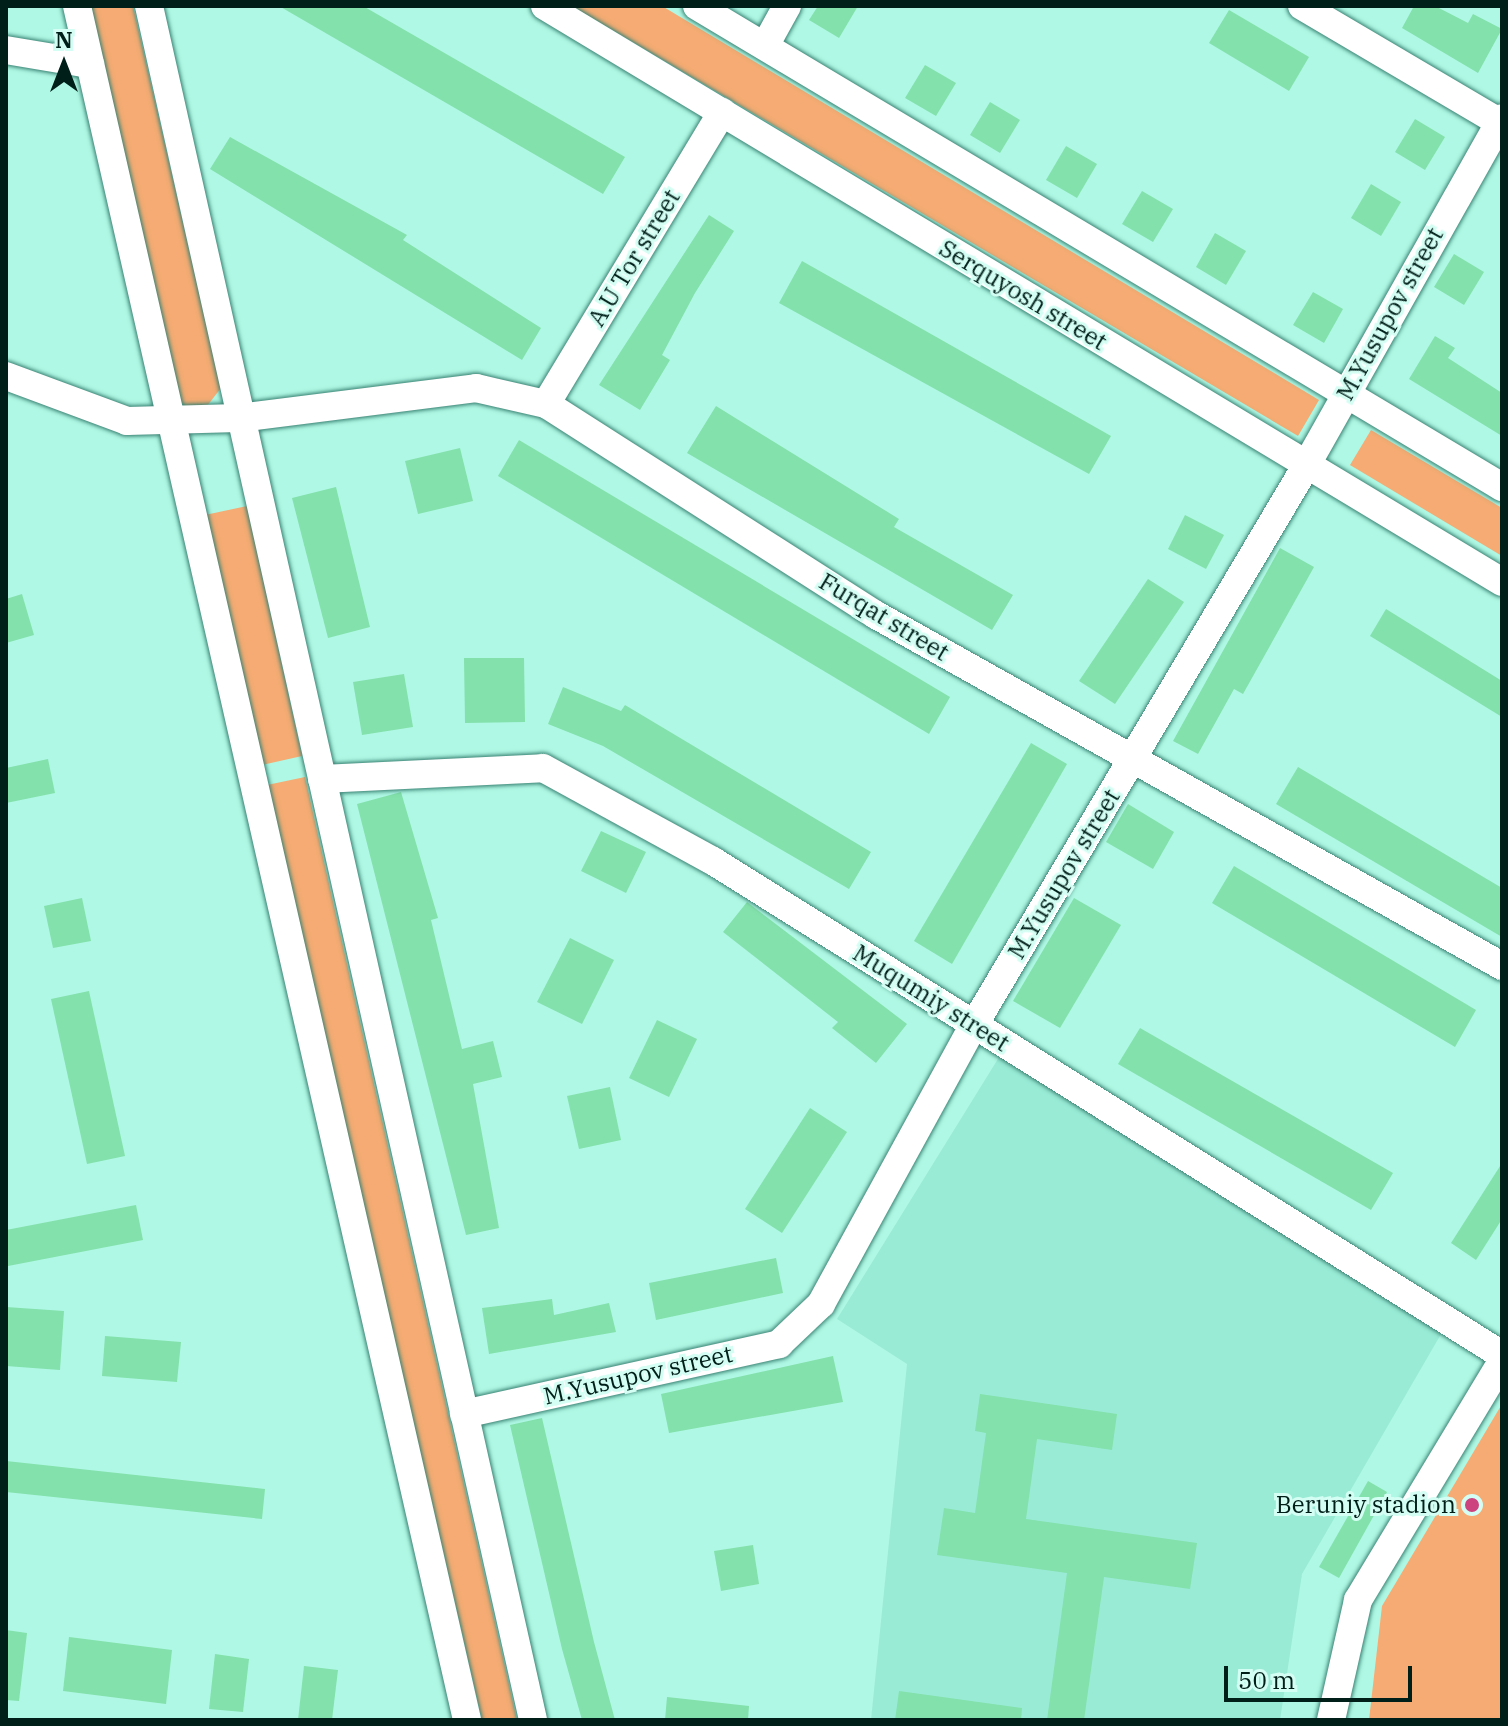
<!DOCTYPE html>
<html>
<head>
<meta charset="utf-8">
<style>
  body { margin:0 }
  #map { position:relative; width:1508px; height:1726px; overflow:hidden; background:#aff8e5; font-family:"IBM Plex Serif",serif }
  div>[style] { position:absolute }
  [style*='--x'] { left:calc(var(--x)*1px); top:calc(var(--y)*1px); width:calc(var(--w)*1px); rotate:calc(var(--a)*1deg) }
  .built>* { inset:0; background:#99ebd6 }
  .green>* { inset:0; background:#f5ab73 }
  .building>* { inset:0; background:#83e1ab }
  .roads { filter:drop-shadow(0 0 2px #3a8273) drop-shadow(0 0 2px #3a8273) }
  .minor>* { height:28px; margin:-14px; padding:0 14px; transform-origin:14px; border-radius:14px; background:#fff }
  .dots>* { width:22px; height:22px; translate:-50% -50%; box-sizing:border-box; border:4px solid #d4fef3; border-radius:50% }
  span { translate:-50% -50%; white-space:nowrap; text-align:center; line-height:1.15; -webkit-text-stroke:6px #d4fef3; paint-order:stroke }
  .street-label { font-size:24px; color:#011f19 }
  .poi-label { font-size:24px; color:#011f19 }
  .right { translate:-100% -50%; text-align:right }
  .frame { position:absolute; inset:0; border:8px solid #011f19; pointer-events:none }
  .north { position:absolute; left:24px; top:24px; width:80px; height:80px; -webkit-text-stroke:6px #d4fef3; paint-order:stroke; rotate:0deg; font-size:22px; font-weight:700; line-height:32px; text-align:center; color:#011f19 }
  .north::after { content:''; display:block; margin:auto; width:28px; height:36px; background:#011f19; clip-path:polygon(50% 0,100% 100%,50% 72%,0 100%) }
  .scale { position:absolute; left:1224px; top:1666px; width:188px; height:36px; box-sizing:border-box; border:4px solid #011f19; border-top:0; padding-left:10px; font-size:24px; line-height:28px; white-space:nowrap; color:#011f19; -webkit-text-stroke:6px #d4fef3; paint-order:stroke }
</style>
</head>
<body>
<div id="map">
  <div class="built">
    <div style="clip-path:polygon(1001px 1054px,1448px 1322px,1302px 1574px,1280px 1720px,871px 1720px,907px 1364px,837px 1319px)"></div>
  </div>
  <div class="green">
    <div style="clip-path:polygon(91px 6px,133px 6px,221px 388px,207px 406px,184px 406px,177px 396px)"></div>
    <div style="clip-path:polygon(572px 6px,662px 6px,1319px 400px,1298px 436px)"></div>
    <div style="clip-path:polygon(1371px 430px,1502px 508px,1502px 556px,1350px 465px)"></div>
    <div style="clip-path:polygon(247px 506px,302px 756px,262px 765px,205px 515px)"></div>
    <div style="clip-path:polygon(305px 777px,517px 1720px,482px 1720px,267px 785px)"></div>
    <div style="clip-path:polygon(1502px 1404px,1502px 1720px,1369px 1720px,1382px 1606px)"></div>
  </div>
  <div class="building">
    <div style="clip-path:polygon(279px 6px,363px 6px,625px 157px,603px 194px)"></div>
    <div style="clip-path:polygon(818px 6px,858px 6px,839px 38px,809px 20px)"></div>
    <div style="clip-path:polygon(1414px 6px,1435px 6px,1468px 23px,1473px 14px,1502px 29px,1478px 73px,1402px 28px)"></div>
    <div style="clip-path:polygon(1229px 10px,1309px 57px,1289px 91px,1209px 43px)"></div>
    <div style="clip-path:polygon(925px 65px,956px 83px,936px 116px,905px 98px)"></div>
    <div style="clip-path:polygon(990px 102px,1020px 120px,1000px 153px,970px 135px)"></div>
    <div style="clip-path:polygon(1415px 119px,1445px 137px,1425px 170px,1395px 152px)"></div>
    <div style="clip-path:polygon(230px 137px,407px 235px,403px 240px,541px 328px,522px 360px,210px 169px)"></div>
    <div style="clip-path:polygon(1066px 146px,1097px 164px,1077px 198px,1046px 180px)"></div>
    <div style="clip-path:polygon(1371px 184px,1401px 202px,1381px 236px,1351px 218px)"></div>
    <div style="clip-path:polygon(1142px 191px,1173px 209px,1153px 242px,1122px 224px)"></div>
    <div style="clip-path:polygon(709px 215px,734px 231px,695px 293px,662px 355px,670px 360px,640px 410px,599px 385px)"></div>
    <div style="clip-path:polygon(1215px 233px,1246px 251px,1226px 285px,1196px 267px)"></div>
    <div style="clip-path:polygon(1454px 254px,1484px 272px,1464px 305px,1434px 287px)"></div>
    <div style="clip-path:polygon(802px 261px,1111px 436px,1089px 474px,779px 303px)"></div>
    <div style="clip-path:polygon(1313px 292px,1343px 309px,1324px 343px,1293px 325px)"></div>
    <div style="clip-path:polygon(1435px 336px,1455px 348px,1448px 358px,1502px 393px,1502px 436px,1409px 379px)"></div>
    <div style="clip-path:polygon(716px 406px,899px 519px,894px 527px,1013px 595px,992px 630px,687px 453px)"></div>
    <div style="clip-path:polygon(519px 440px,950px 697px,929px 734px,498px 476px)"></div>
    <div style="clip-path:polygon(460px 448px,473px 501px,418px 514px,405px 461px)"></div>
    <div style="clip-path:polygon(336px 487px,370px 627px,328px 638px,292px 498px)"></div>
    <div style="clip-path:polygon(1185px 515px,1224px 535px,1206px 569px,1168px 549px)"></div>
    <div style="clip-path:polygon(1280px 548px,1314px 567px,1243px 694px,1234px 689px,1198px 754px,1173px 741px)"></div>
    <div style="clip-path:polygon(1148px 579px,1184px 602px,1115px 704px,1079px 681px)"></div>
    <div style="clip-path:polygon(22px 594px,34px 635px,6px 643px,6px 599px)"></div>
    <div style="clip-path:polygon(1386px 609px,1502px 681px,1502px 717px,1370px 636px)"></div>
    <div style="clip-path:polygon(464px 658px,524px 658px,525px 722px,465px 723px)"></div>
    <div style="clip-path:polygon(404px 674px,413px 727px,362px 735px,353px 682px)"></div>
    <div style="clip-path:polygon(563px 687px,621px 711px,625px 705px,871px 852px,849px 889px,603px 746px,548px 724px)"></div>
    <div style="clip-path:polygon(1031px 743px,1067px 764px,952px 964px,914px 941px)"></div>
    <div style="clip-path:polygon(48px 759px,55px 793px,6px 803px,6px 768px)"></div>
    <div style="clip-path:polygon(1298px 767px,1502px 888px,1502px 937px,1276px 804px)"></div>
    <div style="clip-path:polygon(401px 792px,438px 918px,431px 920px,462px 1049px,493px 1041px,502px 1077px,473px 1084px,499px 1228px,466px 1235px,357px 804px)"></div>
    <div style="clip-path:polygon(1128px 804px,1174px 832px,1153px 869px,1106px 842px)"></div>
    <div style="clip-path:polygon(601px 831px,646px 852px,626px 893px,581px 871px)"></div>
    <div style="clip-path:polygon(1234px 866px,1476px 1010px,1455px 1047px,1212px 903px)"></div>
    <div style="clip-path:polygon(82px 898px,91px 941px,53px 948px,44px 906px)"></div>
    <div style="clip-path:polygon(1074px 898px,1121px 925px,1060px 1028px,1013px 1001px)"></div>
    <div style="clip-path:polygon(747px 902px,907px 1024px,876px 1063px,832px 1028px,838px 1022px,723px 932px)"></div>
    <div style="clip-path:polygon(570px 938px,614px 960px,582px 1024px,537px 1002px)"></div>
    <div style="clip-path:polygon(89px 991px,125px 1156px,87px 1164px,51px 999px)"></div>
    <div style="clip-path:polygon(657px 1020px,697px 1039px,669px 1097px,629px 1078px)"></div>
    <div style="clip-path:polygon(1140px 1028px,1393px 1173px,1371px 1210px,1118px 1064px)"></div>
    <div style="clip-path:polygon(610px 1087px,621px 1140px,579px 1149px,567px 1096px)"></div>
    <div style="clip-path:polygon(810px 1108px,847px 1132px,782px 1233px,745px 1209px)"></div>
    <div style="clip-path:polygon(1502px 1163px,1502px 1219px,1476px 1260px,1451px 1243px)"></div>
    <div style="clip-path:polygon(136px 1205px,143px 1240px,8px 1266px,6px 1230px)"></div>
    <div style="clip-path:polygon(776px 1258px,783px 1293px,656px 1320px,649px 1283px)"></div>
    <div style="clip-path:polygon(552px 1299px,554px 1315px,609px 1303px,616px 1332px,489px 1354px,482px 1308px)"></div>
    <div style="clip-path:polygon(6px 1307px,64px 1311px,60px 1370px,6px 1366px)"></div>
    <div style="clip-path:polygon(105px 1336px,181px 1342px,177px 1382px,102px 1376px)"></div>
    <div style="clip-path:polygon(833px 1356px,843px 1402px,669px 1433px,661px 1394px)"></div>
    <div style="clip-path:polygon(980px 1394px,1117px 1414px,1112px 1450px,1037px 1439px,1026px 1519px,1197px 1543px,1190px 1589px,1104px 1577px,1084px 1720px,1047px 1720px,1067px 1573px,937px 1555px,944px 1508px,975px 1513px,986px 1433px,975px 1431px)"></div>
    <div style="clip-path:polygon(542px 1418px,594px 1642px,615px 1720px,582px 1720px,562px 1649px,510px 1425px)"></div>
    <div style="clip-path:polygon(6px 1461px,265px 1489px,262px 1519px,6px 1492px)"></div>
    <div style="clip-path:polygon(1368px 1481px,1387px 1492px,1339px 1578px,1319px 1567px)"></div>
    <div style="clip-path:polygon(753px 1545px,759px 1584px,721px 1591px,714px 1551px)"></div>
    <div style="clip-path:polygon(6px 1630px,27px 1633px,19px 1701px,6px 1700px)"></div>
    <div style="clip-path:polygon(69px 1637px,172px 1650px,166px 1704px,63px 1691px)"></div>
    <div style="clip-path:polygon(215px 1654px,249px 1659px,243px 1712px,209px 1709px)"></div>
    <div style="clip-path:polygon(304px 1666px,338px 1670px,332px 1720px,298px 1720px)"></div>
    <div style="clip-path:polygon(899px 1691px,1022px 1708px,1021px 1720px,895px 1720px)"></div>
    <div style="clip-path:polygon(667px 1697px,749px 1706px,748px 1720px,665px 1720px)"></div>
  </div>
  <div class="roads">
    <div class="minor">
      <div style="--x:77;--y:6;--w:1758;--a:77.18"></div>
      <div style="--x:149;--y:6;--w:1756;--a:77.37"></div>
      <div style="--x:545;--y:6;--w:1117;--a:31.04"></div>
      <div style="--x:697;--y:6;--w:938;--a:30.86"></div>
      <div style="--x:1302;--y:6;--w:232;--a:30.5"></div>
      <div style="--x:765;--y:46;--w:46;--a:-61.2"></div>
      <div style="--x:6;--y:50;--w:85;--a:9.5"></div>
      <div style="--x:6;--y:376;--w:129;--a:20.4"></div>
      <div style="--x:127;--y:421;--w:112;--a:-1.5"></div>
      <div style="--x:239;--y:418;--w:239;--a:-7.2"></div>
      <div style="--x:476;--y:388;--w:72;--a:12.9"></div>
      <div style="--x:546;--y:404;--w:392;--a:32.6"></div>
      <div style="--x:876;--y:615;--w:718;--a:29.28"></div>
      <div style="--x:546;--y:404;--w:341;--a:-58.9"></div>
      <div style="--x:322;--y:779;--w:221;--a:-2.8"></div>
      <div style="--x:543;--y:768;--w:194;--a:28.7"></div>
      <div style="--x:713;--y:861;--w:931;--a:32.05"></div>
      <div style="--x:464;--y:1414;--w:323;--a:-12.5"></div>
      <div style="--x:779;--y:1344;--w:58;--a:-43.6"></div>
      <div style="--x:821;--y:1304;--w:318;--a:-61.3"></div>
      <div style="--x:974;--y:1025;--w:650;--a:-59.29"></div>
      <div style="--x:1306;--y:466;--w:399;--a:-60.6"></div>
      <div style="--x:1331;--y:1720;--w:123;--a:-77.3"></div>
      <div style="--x:1358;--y:1600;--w:279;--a:-58.9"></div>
    </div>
  </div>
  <div class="dots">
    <div style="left:1472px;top:1505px;background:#cc437f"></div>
  </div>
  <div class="street-label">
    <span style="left:634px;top:258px;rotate:-59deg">A.U Tor street</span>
    <span style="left:1023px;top:295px;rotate:31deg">Serquyosh street</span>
    <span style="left:1390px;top:314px;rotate:-61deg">M.Yusupov street</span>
    <span style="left:884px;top:617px;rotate:31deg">Furqat street</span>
    <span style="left:1064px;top:874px;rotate:-59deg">M.Yusupov street</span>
    <span style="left:931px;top:998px;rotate:32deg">Muqumiy street</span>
    <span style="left:638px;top:1375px;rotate:-13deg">M.Yusupov street</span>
  </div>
  <div class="poi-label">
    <span class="right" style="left:1456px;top:1505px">Beruniy stadion</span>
  </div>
  <div class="frame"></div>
  <div class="north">N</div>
  <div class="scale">50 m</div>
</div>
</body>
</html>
